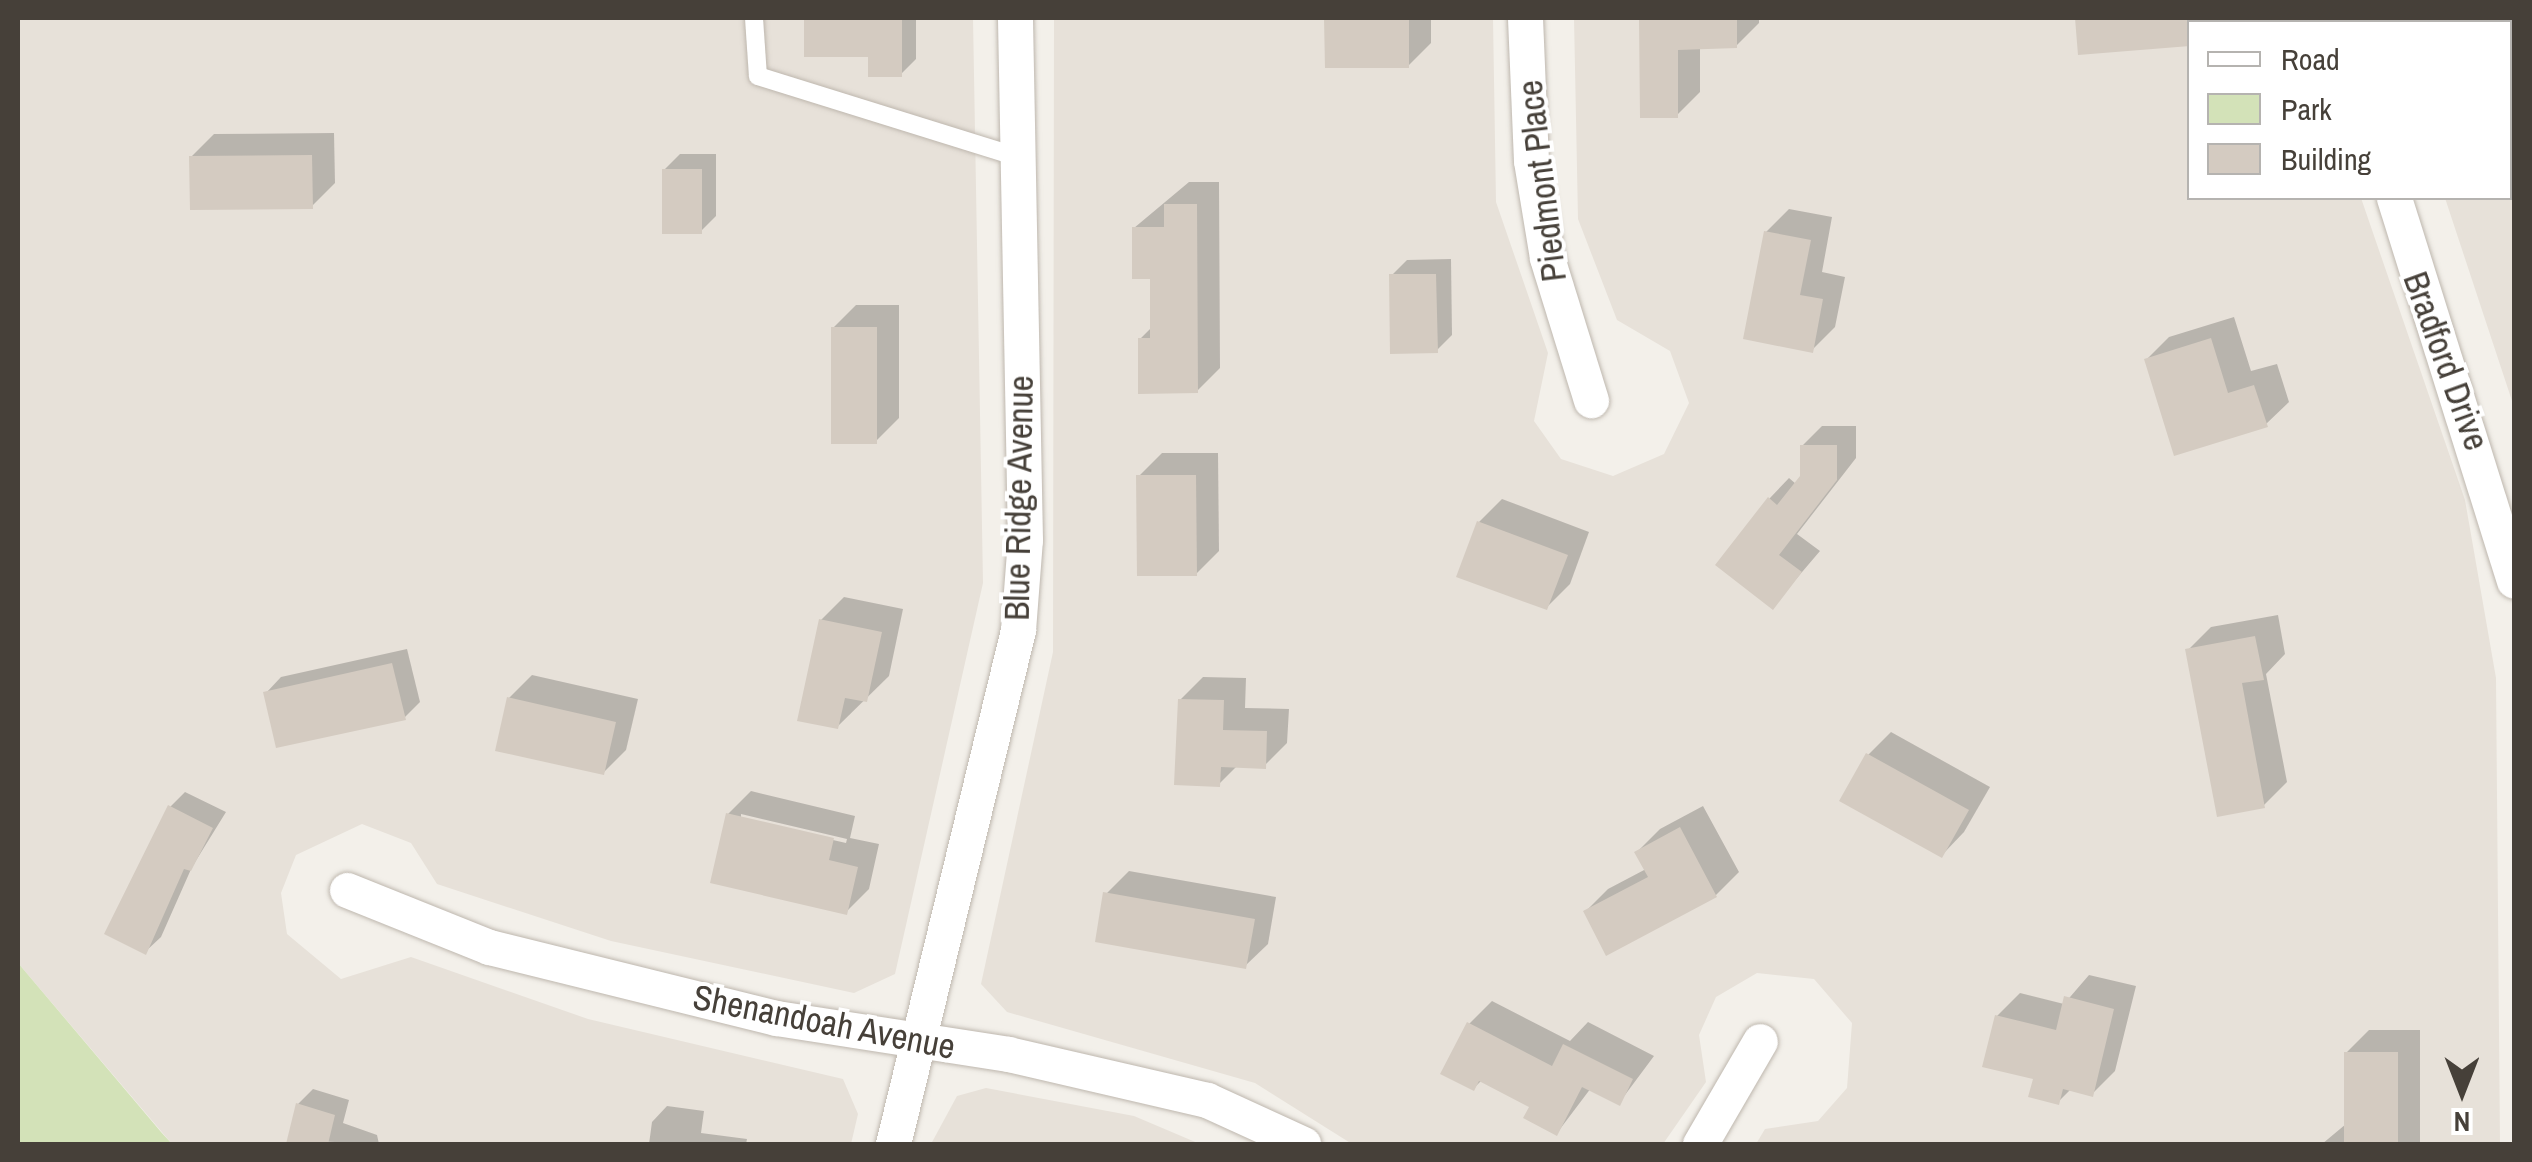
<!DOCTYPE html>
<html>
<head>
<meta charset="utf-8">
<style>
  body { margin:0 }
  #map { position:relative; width:2532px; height:1162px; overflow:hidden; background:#f3f0ea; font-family:"Archivo Narrow",sans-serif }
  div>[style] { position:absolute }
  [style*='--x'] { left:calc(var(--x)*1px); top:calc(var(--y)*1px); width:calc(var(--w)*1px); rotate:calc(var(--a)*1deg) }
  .residential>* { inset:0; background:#e7e1d9 }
  .green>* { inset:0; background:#d3e2b8 }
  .shadow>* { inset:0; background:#0003 }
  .building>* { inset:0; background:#d4cbc1 }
  .roads { filter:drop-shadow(0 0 2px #beb7ae) drop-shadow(0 0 2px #beb7ae) }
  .service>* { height:18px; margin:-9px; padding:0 9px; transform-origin:9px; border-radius:9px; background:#fff }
  .minor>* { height:35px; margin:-17.5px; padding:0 17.5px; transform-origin:17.5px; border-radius:17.5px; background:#fff }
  span { translate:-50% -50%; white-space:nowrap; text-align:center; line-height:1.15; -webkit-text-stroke:8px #fff; paint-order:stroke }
  .street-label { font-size:35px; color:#464039 }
  .frame { position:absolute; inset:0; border:20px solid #464039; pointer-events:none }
  .legend { position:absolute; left:2187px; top:20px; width:325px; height:180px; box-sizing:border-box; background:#fff; border:2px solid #b5b3b0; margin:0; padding:12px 18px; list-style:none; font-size:30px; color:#464039 }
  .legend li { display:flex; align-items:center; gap:20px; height:50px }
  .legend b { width:50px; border:2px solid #b5b3b0 }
  .north { position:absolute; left:2412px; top:1042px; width:100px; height:100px; -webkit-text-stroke:8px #fff; paint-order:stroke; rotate:180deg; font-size:28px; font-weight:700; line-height:40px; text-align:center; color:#464039 }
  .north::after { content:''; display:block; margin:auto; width:35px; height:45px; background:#464039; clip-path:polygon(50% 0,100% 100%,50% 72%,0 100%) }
</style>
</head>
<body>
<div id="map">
  <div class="residential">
    <div style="clip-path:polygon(18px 18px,973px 18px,983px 583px,895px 974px,854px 993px,611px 941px,437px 884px,411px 843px,362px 824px,296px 855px,281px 893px,287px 934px,341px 979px,411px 957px,588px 1019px,843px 1079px,858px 1114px,851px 1144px,172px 1144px,18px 963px)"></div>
    <div style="clip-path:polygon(1054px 18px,1493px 18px,1496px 202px,1548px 353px,1534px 421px,1561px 459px,1613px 476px,1664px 454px,1689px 403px,1670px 351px,1617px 320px,1578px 219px,1574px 18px,2342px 18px,2342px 22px,2190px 22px,2190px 198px,2361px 198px,2465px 500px,2496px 678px,2500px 1144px,1756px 1144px,1765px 1129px,1818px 1121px,1847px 1088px,1852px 1023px,1814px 979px,1757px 973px,1716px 997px,1699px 1035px,1706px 1082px,1663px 1144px,1352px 1144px,1255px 1083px,1007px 1012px,981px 984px,1053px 652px)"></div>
    <div style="clip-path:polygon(2422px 18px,2514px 18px,2514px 407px,2445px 198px,2510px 198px,2510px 22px)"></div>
    <div style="clip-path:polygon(986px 1088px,1134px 1116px,1200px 1144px,931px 1144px,957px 1096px)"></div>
  </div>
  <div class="green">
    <div style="clip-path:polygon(18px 963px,161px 1132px,172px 1144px,18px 1144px)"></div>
  </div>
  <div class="shadow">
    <div style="clip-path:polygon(806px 18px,916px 18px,916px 59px,901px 74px,870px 55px,806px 55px)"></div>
    <div style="clip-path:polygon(1327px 18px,1431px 18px,1431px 43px,1408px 66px,1327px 66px)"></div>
    <div style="clip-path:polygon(1642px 18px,1759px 18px,1759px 23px,1736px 46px,1700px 47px,1700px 92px,1677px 115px,1643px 116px)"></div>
    <div style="clip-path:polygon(2077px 18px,2219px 18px,2220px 20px,2080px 52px)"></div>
    <div style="clip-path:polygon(334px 133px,335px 183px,312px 206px,191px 157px,214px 134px)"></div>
    <div style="clip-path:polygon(680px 154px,716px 154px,716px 216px,701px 231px,664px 170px)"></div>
    <div style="clip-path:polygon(1189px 182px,1219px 182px,1220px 368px,1197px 391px,1140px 339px,1152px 327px,1152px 276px,1134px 228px)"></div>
    <div style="clip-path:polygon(1789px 209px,1832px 217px,1822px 272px,1845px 277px,1835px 327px,1812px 350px,1766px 232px)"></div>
    <div style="clip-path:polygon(1451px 259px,1452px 335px,1437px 350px,1392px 275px,1407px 260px)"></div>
    <div style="clip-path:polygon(856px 305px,899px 305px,899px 418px,876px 441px,833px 328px)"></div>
    <div style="clip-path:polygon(2234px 317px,2251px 371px,2277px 364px,2289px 402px,2266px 424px,2146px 360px,2169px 337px)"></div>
    <div style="clip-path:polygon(1822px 426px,1856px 426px,1856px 458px,1797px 534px,1820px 551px,1773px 606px,1718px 564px,1770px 498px,1789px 478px,1796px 484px,1802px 477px,1802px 446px)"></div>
    <div style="clip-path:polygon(1162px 453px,1218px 453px,1219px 551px,1196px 574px,1139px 476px)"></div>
    <div style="clip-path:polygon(1502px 499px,1589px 532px,1570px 584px,1547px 607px,1479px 522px)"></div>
    <div style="clip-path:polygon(844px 597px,903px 609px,889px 676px,838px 726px,821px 620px)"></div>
    <div style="clip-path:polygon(2278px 615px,2285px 654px,2266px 674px,2287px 782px,2264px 805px,2188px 650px,2211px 627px)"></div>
    <div style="clip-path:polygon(407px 649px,420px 702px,405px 717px,266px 693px,281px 677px)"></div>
    <div style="clip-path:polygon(532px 675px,638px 699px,626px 750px,603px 773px,509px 698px)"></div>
    <div style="clip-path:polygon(1203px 677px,1246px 678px,1245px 708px,1289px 709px,1287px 743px,1264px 766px,1238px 765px,1219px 784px,1180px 700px)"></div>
    <div style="clip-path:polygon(1891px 732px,1990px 787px,1964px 832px,1942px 855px,1868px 755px)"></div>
    <div style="clip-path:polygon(evenodd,751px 791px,855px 816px,850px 838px,879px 844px,869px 889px,846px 912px,728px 814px,751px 791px,741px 814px,847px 839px,846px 843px,741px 819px,741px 814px)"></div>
    <div style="clip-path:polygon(185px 792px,226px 812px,192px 867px,161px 937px,145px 952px,170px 807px)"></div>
    <div style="clip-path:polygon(1703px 806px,1739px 872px,1716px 895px,1586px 911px,1608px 889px,1646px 869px,1637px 852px,1660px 829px)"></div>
    <div style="clip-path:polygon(1129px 871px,1276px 897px,1268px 944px,1245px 966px,1106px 894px)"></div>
    <div style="clip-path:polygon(2089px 975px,2136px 986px,2115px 1071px,2092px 1094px,2071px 1089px,2058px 1102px,1997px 1016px,2020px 993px,2064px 1004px)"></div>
    <div style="clip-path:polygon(1492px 1001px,1570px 1041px,1588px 1022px,1654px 1056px,1619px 1103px,1591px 1088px,1557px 1133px,1533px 1106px,1482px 1080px,1474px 1088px,1469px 1024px)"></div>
    <div style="clip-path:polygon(2369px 1030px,2420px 1030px,2420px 1144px,2322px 1144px,2346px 1124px,2346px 1053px)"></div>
    <div style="clip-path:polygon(313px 1089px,349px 1100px,343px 1123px,377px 1135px,379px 1144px,290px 1140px,298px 1104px)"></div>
    <div style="clip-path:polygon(667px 1106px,704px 1111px,701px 1133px,747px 1139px,746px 1144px,649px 1144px,652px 1122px)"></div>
  </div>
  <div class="building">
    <div style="clip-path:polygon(804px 18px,902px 18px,902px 77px,868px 77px,868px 57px,804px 57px)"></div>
    <div style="clip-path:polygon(1324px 18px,1409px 18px,1409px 68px,1325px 68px)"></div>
    <div style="clip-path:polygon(1639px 18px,1737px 18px,1737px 48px,1678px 50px,1678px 118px,1640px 118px)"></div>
    <div style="clip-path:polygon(2075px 18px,2190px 18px,2190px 46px,2078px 55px)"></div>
    <div style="clip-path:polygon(312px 155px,313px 209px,190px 210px,189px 156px)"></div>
    <div style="clip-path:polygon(662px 169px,702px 169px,702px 234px,662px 234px)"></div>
    <div style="clip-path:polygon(1164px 204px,1197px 204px,1198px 393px,1138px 394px,1138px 338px,1150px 338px,1150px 279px,1132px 279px,1132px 227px,1164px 227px)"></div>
    <div style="clip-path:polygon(1764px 231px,1811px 240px,1800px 295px,1823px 299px,1813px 353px,1743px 339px)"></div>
    <div style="clip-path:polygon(1389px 274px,1436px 274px,1438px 353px,1390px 354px)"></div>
    <div style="clip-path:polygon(831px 327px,877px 327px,877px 444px,831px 444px)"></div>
    <div style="clip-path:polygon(2211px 338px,2228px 393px,2254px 385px,2268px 427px,2174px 456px,2144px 359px)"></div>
    <div style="clip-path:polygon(1800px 445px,1837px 445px,1837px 480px,1779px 555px,1802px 572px,1773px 610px,1715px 565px,1768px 497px,1777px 505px,1800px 476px)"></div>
    <div style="clip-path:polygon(1136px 475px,1196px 475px,1197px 576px,1137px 576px)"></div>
    <div style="clip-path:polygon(1477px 521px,1568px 555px,1547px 610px,1456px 577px)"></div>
    <div style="clip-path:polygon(819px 619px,882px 632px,867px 702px,845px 698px,838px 729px,797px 721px)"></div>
    <div style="clip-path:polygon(2255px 636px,2264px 680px,2242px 683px,2265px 808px,2217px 817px,2185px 649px)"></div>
    <div style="clip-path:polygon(392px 663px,406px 720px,276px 748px,263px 692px)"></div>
    <div style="clip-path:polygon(507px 697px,616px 722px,604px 775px,495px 751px)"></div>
    <div style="clip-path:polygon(1178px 699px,1224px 700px,1223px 730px,1267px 731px,1266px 769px,1221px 767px,1220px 787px,1174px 785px)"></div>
    <div style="clip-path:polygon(1866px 753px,1969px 810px,1942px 858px,1839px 801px)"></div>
    <div style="clip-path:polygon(168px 805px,213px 828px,191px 871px,184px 869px,146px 955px,104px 934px)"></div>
    <div style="clip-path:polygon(726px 813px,834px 838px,829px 860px,858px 867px,847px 915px,710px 883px)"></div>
    <div style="clip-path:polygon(1680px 827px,1717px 897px,1606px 956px,1583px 911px,1648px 877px,1634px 852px)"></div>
    <div style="clip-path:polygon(1103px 892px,1255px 919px,1246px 969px,1095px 942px)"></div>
    <div style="clip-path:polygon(2064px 996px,2114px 1009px,2093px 1097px,2063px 1089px,2059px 1105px,2028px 1097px,2033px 1079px,1982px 1067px,1995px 1015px,2056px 1030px)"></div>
    <div style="clip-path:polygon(1467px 1022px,1552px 1066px,1563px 1044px,1633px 1079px,1620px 1106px,1582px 1087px,1557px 1136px,1523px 1118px,1529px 1107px,1479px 1081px,1474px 1091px,1440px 1074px)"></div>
    <div style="clip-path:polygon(2344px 1052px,2398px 1052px,2398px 1144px,2344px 1144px)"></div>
    <div style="clip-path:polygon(296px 1103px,335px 1115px,328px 1144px,286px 1144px)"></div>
  </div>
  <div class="roads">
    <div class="service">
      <div style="--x:754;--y:18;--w:58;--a:86.1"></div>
      <div style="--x:758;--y:76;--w:272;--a:17.3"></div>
    </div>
    <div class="minor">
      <div style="--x:1525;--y:18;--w:143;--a:87.6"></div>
      <div style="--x:1531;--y:161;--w:98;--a:80.6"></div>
      <div style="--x:1547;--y:258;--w:149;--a:72.8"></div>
      <div style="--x:2361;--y:18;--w:4;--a:90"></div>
      <div style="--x:2394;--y:198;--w:401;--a:72.6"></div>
      <div style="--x:347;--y:890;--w:153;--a:21.9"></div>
      <div style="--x:489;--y:947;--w:296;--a:13.9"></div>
      <div style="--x:776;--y:1018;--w:235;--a:8.8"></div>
      <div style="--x:1008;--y:1054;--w:204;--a:13"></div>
      <div style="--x:1207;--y:1100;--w:106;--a:24.6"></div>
      <div style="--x:893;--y:1144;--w:529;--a:-76.33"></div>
      <div style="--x:1018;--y:630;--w:90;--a:-85.6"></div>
      <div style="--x:1025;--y:540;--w:522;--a:-91.1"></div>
      <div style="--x:1700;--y:1144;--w:119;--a:-59.8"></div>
    </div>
  </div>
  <div class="street-label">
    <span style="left:1542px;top:181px;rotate:-97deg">Piedmont Place</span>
    <span style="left:2446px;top:361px;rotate:70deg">Bradford Drive</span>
    <span style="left:1019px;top:498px;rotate:-89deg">Blue Ridge Avenue</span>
    <span style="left:824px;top:1022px;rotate:11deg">Shenandoah Avenue</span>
  </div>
  <div class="frame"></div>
  <ul class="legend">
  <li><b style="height:12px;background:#fff"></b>Road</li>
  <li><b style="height:28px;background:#d3e2b8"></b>Park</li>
  <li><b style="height:28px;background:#d4cbc1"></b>Building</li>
  </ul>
  <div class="north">N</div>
</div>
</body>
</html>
